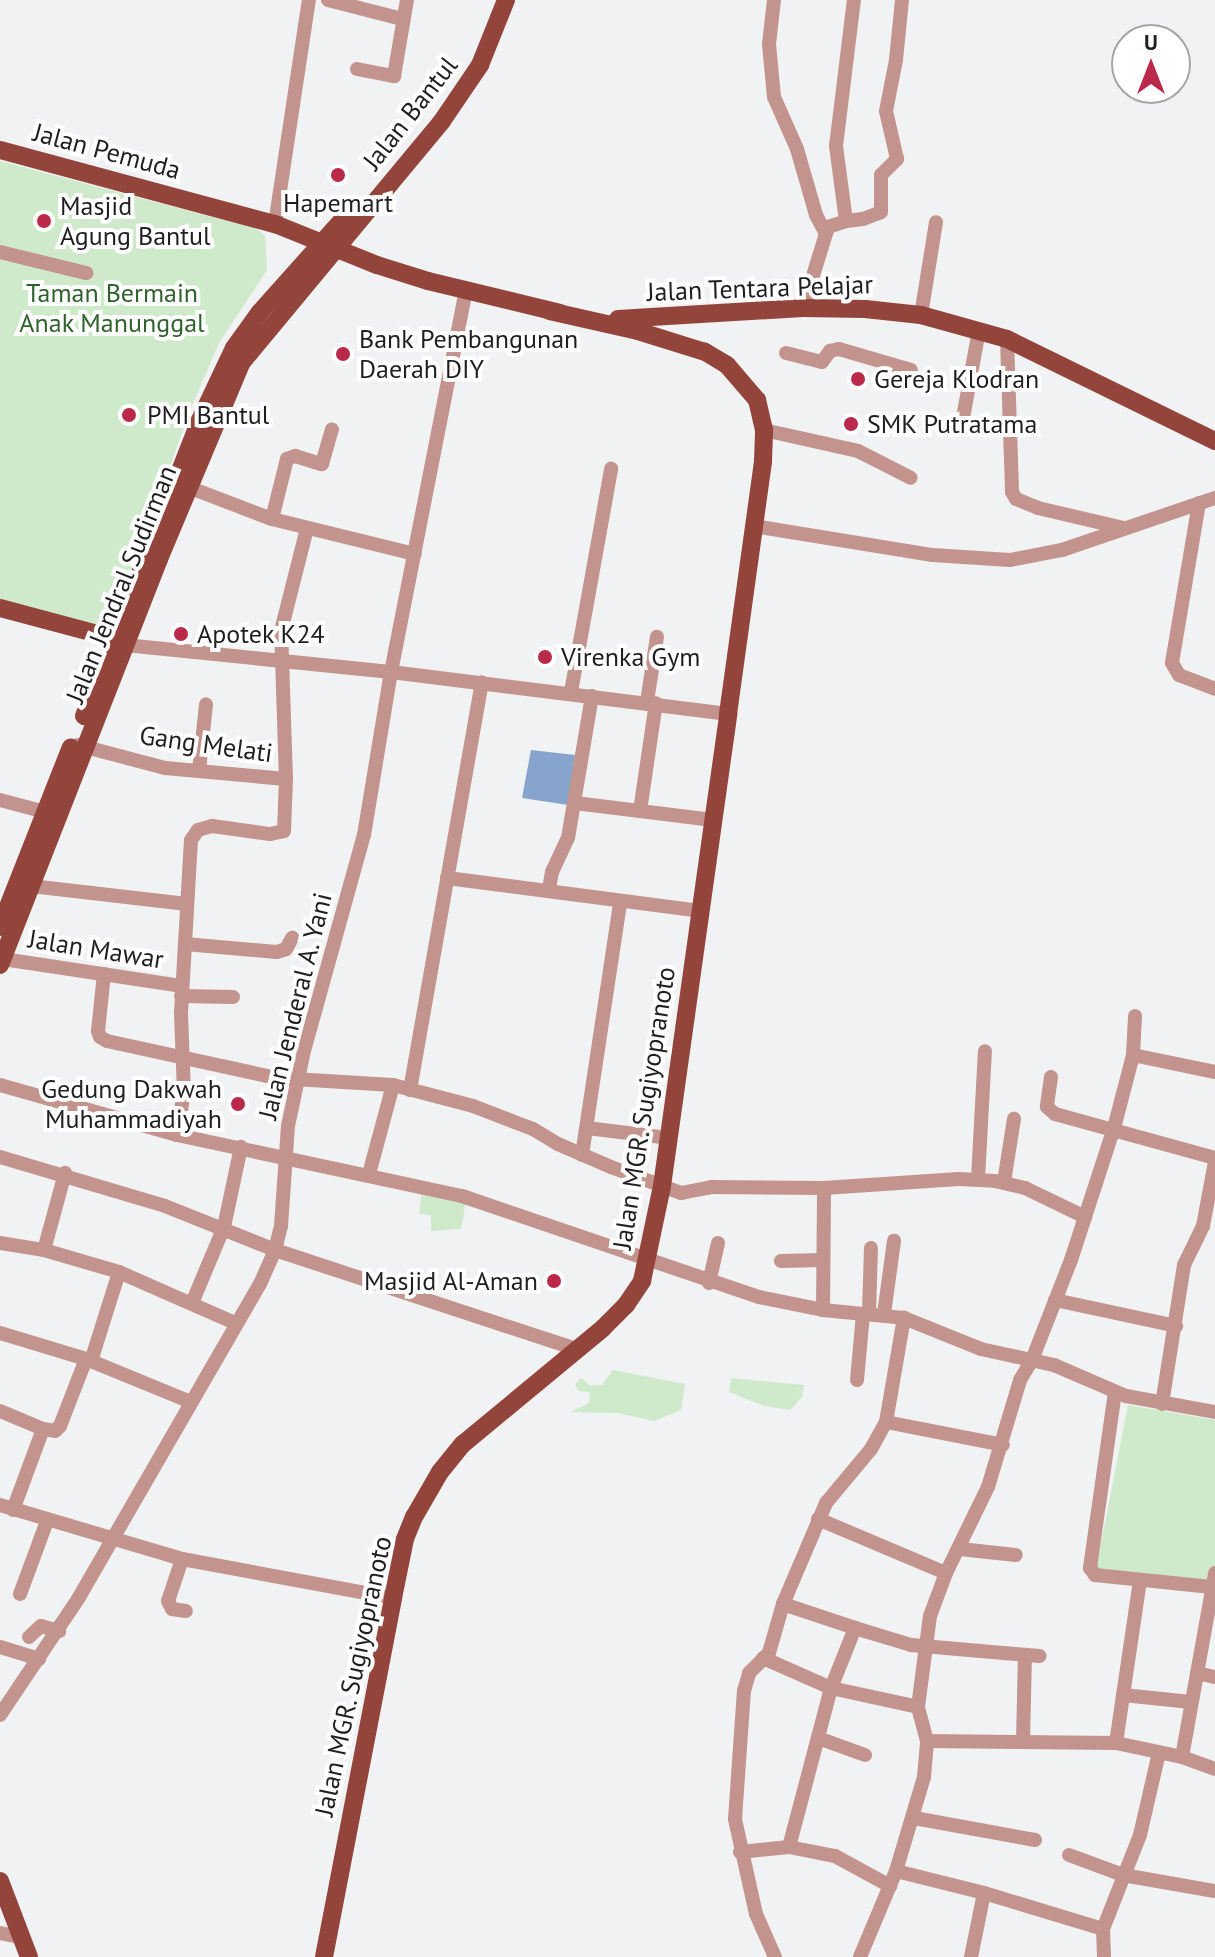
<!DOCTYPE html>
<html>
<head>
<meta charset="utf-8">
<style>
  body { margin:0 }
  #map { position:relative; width:1215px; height:1957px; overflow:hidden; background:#f1f2f3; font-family:"PT Sans",sans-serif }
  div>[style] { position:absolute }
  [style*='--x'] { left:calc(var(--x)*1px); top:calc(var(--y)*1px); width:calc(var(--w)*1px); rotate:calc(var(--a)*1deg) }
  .green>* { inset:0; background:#ceeacb }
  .water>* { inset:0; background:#87a4cc }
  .minor>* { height:14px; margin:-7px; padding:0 7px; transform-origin:7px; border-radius:7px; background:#c3948d }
  .major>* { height:18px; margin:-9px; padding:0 9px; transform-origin:9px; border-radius:9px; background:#93443b }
  .dots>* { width:22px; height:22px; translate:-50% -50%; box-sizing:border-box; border:4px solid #fff; border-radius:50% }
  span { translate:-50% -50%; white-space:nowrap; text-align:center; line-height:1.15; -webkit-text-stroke:8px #fff; paint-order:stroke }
  .street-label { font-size:26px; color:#1f1f1f }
  .poi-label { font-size:26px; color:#1f1f1f }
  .left { translate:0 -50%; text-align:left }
  .right { translate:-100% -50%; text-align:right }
  .park-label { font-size:26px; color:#31622d }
  .north { position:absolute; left:1111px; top:24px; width:80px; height:80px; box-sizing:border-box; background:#fff; border:2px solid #a5a5a5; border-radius:50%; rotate:0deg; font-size:22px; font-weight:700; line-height:32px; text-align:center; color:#1f1f1f }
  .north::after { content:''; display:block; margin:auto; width:28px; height:36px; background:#ba2949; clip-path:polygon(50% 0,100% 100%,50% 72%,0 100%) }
</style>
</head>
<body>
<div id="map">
  <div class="green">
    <div style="clip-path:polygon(0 161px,257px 229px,265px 236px,267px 270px,219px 343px,188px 415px,111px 635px,0 607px)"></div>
    <div style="clip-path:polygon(422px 1191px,466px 1201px,461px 1229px,431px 1231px,431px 1215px,419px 1214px)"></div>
    <div style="clip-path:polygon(613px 1370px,685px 1384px,681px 1410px,654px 1421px,617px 1413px,570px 1412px,589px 1403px,590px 1392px,579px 1391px,575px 1385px,581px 1378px,591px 1386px,602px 1385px)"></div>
    <div style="clip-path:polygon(731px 1378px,804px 1385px,802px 1397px,790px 1410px,764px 1406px,729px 1392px)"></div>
    <div style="clip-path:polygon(1128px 1405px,1215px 1420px,1215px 1573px,1211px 1587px,1095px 1575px)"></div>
  </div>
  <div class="water">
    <div style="clip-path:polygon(531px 750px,575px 755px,568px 805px,522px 798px)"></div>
  </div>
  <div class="minor">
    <div style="--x:328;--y:0;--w:76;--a:14.4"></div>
    <div style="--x:774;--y:0;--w:44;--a:96.5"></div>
    <div style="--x:769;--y:44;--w:53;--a:84.6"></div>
    <div style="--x:774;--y:97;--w:57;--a:66.1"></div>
    <div style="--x:797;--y:149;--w:69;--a:73.9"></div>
    <div style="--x:816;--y:215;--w:21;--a:62"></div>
    <div style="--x:357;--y:69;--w:38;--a:11"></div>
    <div style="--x:394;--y:76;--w:77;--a:-80.3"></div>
    <div style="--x:846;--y:221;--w:17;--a:-7"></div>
    <div style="--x:863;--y:219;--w:19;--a:-21"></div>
    <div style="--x:881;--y:212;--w:37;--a:-90"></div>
    <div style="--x:881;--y:175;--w:23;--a:-45"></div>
    <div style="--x:897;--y:159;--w:49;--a:-102.9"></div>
    <div style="--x:886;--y:111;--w:52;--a:-78.9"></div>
    <div style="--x:896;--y:60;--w:60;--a:-84.3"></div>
    <div style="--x:275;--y:224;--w:227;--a:-81.4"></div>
    <div style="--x:0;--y:252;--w:89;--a:13.7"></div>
    <div style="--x:803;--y:308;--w:85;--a:-72.8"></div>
    <div style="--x:828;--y:227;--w:19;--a:-18"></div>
    <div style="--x:846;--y:221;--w:76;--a:-97.6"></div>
    <div style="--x:836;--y:146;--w:147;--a:-83"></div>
    <div style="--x:921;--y:315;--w:94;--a:-80.8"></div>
    <div style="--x:1007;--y:339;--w:153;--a:88.1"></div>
    <div style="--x:1012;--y:492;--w:8;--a:60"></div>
    <div style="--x:1016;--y:499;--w:24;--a:22"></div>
    <div style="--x:1038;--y:508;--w:87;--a:13.2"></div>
    <div style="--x:786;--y:353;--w:37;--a:14"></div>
    <div style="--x:822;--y:362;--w:14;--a:-54"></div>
    <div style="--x:830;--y:351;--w:9;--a:-13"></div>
    <div style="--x:839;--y:349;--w:75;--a:16.3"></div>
    <div style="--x:961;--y:429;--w:101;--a:-79.7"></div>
    <div style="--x:764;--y:430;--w:96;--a:12.6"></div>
    <div style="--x:858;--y:451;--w:59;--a:27"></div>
    <div style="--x:188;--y:487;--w:90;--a:20.9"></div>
    <div style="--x:272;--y:519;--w:147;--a:13.8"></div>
    <div style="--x:1199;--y:503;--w:162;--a:99.6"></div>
    <div style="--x:1172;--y:663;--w:14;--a:60"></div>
    <div style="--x:1179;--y:675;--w:39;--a:21"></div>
    <div style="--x:272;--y:519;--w:62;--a:-76"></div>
    <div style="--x:287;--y:459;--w:9;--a:-21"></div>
    <div style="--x:295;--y:456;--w:28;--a:17"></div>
    <div style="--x:322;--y:464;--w:36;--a:-74"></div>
    <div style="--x:753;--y:526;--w:182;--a:9.2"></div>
    <div style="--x:933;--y:555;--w:77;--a:3.7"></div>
    <div style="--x:1010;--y:560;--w:53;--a:-10.9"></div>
    <div style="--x:1062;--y:550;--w:162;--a:-18.8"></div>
    <div style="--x:125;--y:645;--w:267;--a:5.8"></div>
    <div style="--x:391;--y:672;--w:340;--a:7.1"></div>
    <div style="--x:571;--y:692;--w:227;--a:-79.8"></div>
    <div style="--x:647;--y:702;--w:66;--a:-81.3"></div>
    <div style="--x:78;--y:745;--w:90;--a:14.8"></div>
    <div style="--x:165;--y:768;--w:121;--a:5.2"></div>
    <div style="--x:199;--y:771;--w:67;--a:-84"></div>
    <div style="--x:0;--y:800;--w:47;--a:14.9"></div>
    <div style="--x:575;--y:803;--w:139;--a:7"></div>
    <div style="--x:640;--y:811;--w:109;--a:-81.6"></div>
    <div style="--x:447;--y:878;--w:255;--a:7.4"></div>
    <div style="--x:31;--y:886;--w:157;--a:6.6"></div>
    <div style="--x:549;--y:889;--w:17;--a:-80"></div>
    <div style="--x:552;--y:872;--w:38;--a:-65"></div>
    <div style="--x:568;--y:838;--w:144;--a:-80.4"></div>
    <div style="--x:185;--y:944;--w:92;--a:5"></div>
    <div style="--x:277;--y:952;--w:9;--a:-18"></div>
    <div style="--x:286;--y:949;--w:13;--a:-61"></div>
    <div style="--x:3;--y:959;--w:180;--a:8.6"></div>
    <div style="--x:104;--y:974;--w:57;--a:96"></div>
    <div style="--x:98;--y:1031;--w:6;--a:72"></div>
    <div style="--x:100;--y:1037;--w:8;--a:30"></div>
    <div style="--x:107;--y:1041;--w:174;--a:12.3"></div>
    <div style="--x:277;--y:1078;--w:116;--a:3.5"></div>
    <div style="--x:393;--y:1085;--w:83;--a:14.7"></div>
    <div style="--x:473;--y:1106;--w:64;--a:21"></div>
    <div style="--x:533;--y:1129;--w:29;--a:31"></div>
    <div style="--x:558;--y:1144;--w:58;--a:23.5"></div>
    <div style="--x:611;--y:1167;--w:75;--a:20.4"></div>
    <div style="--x:681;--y:1193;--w:31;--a:-11"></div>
    <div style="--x:711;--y:1187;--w:113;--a:0.5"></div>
    <div style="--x:181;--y:996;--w:52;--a:1.1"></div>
    <div style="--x:1133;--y:1055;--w:84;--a:11.7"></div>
    <div style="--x:1051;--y:1077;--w:30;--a:98"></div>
    <div style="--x:1047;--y:1107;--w:11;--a:41"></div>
    <div style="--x:1055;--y:1114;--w:166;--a:15.4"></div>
    <div style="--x:0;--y:1085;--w:184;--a:15.8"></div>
    <div style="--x:177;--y:1135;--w:291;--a:12.1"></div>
    <div style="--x:462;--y:1196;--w:314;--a:18.8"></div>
    <div style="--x:759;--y:1297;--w:65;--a:11.5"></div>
    <div style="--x:823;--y:1310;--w:81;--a:5.6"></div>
    <div style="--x:904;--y:1318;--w:83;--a:21.9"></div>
    <div style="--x:981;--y:1349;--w:75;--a:12.4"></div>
    <div style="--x:1054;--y:1365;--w:78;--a:23.3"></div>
    <div style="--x:1126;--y:1396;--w:90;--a:10.2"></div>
    <div style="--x:410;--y:1090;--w:414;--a:-80"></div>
    <div style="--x:587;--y:1128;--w:83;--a:7"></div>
    <div style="--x:177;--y:1135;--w:44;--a:-80.8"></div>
    <div style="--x:184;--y:1092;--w:79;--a:-92.2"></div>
    <div style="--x:181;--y:1013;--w:173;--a:-86.7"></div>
    <div style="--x:191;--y:840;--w:12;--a:-55"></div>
    <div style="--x:198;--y:830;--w:15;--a:-16"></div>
    <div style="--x:212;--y:826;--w:59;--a:7.9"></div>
    <div style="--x:270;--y:834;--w:14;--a:-12"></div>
    <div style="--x:284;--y:831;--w:52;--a:-87.8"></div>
    <div style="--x:286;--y:779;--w:148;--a:-91.9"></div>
    <div style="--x:281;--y:631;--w:106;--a:-75.8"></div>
    <div style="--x:582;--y:1155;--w:254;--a:-81.4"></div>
    <div style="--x:0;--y:1157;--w:172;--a:16.5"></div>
    <div style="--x:165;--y:1206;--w:118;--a:21.8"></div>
    <div style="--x:275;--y:1250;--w:317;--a:18.2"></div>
    <div style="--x:369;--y:1174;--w:92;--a:-74.9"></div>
    <div style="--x:978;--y:1179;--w:128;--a:-86.9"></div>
    <div style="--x:1004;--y:1182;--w:64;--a:-81"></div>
    <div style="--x:0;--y:1243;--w:45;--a:9"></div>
    <div style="--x:44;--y:1250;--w:78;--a:16.3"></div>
    <div style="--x:119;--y:1272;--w:127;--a:23.7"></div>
    <div style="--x:44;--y:1250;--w:80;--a:-74.7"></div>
    <div style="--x:781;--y:1261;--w:42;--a:-1.4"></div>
    <div style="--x:709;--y:1283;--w:41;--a:-77.3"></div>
    <div style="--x:1055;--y:1300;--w:124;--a:12.1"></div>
    <div style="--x:192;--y:1303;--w:82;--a:-67.2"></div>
    <div style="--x:224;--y:1227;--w:82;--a:-78"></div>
    <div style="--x:823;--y:1310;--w:122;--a:-89.5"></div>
    <div style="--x:824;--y:1188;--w:135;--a:-3.8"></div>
    <div style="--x:959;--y:1179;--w:36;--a:3"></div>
    <div style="--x:995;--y:1181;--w:31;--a:13"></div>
    <div style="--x:1025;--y:1188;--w:67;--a:25.8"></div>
    <div style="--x:869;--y:1314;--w:66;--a:-88.3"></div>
    <div style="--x:884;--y:1314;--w:74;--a:-82.2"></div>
    <div style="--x:0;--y:1333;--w:90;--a:16.8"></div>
    <div style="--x:86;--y:1359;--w:113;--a:22.3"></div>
    <div style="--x:91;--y:1361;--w:93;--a:-72.5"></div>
    <div style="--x:857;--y:1380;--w:66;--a:-84.8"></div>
    <div style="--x:1115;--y:1392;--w:178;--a:98.1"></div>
    <div style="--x:1090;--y:1568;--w:9;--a:54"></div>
    <div style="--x:1095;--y:1575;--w:117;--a:5.9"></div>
    <div style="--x:1162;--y:1404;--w:141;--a:-81"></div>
    <div style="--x:1184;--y:1265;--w:43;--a:-64"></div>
    <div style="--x:1203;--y:1226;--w:65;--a:-79.4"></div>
    <div style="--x:0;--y:1411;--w:47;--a:22.7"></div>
    <div style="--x:886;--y:1422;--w:119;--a:11.1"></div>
    <div style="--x:0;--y:1505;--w:190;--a:16.5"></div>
    <div style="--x:182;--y:1559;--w:215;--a:10.5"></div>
    <div style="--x:13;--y:1510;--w:86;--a:-69.7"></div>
    <div style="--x:43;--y:1429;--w:12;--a:9"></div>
    <div style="--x:55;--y:1431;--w:7;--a:-45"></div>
    <div style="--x:60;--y:1426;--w:72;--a:-68.8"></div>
    <div style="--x:818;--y:1519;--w:139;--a:22.9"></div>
    <div style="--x:960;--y:1549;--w:56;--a:6.1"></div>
    <div style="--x:182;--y:1559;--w:44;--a:108.4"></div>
    <div style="--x:168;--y:1601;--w:9;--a:63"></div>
    <div style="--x:172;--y:1609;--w:14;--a:8"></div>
    <div style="--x:20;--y:1594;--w:78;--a:-69.7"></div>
    <div style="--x:783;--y:1604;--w:76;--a:18.4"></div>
    <div style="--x:29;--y:1637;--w:16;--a:-43"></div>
    <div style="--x:41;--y:1626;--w:19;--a:16"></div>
    <div style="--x:0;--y:1647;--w:41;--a:17.1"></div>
    <div style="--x:763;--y:1658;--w:74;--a:23.8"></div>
    <div style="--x:831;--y:1688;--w:89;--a:12.3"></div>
    <div style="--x:1197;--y:1673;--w:18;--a:13"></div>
    <div style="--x:1123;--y:1695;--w:68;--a:5.9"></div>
    <div style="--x:0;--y:1715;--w:140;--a:-56.1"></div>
    <div style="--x:78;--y:1599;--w:364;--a:-60"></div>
    <div style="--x:260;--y:1284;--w:37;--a:-66"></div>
    <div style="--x:275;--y:1250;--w:25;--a:-76"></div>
    <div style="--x:281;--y:1226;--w:100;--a:-86"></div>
    <div style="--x:288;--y:1126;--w:77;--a:-78"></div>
    <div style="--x:304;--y:1051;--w:224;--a:-74.5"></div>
    <div style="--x:364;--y:835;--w:165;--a:-80.6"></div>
    <div style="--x:391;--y:672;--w:388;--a:-78.9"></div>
    <div style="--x:818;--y:1738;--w:50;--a:19.9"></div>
    <div style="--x:927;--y:1741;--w:189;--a:0.6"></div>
    <div style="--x:1116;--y:1743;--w:67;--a:12"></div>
    <div style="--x:1182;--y:1757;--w:35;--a:20"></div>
    <div style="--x:1023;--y:1742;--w:87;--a:-88.7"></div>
    <div style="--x:1116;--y:1743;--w:164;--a:-81.6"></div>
    <div style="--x:1182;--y:1757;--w:187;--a:-79.8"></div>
    <div style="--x:914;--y:1818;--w:123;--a:10.3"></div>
    <div style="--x:789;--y:1847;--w:164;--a:-75.2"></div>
    <div style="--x:831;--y:1688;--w:65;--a:-68.2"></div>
    <div style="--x:855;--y:1628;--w:59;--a:16.9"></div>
    <div style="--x:911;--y:1645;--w:129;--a:4.9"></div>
    <div style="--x:740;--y:1852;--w:49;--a:-5.8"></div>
    <div style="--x:789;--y:1847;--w:47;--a:11.1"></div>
    <div style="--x:835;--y:1856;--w:63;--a:28.6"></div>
    <div style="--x:1069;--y:1855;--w:58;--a:20.3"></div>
    <div style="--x:1123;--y:1875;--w:93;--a:9.9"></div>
    <div style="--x:896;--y:1871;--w:91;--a:14"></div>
    <div style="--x:984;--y:1893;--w:124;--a:16.8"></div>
    <div style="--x:0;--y:1933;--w:21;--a:11"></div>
    <div style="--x:775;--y:1957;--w:47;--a:-113.8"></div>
    <div style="--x:756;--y:1914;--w:97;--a:-102.5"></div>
    <div style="--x:735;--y:1819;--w:128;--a:-86"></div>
    <div style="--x:744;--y:1691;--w:19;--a:-74"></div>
    <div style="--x:749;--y:1673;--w:28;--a:-45"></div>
    <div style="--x:769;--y:1653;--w:51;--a:-74.1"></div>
    <div style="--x:783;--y:1604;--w:110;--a:-66.9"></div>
    <div style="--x:826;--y:1503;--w:70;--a:-50.2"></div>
    <div style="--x:871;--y:1449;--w:31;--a:-61"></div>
    <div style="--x:886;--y:1422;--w:106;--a:-80.2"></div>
    <div style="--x:860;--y:1957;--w:93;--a:-67.3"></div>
    <div style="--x:896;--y:1871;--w:98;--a:-73.4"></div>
    <div style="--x:924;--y:1777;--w:36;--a:-85"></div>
    <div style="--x:927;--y:1741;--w:35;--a:-105"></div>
    <div style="--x:918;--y:1707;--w:92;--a:-82.5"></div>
    <div style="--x:930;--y:1616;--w:46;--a:-69.6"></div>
    <div style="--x:946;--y:1573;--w:96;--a:-64"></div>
    <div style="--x:988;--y:1487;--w:112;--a:-73.3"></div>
    <div style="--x:1020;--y:1380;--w:23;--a:-59"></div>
    <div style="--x:1032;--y:1360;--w:107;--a:-68.7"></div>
    <div style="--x:1071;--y:1260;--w:139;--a:-72"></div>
    <div style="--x:1114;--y:1128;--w:75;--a:-75.4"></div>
    <div style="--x:1133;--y:1055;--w:39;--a:-87"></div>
    <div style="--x:971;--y:1957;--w:65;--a:-78.5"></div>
    <div style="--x:1104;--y:1957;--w:28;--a:-92"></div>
    <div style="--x:1103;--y:1929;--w:101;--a:-68.5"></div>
    <div style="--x:1140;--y:1835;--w:84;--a:-77"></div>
  </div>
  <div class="major">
    <div style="--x:0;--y:150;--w:285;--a:15.1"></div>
    <div style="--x:275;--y:224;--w:110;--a:21.9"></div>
    <div style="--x:377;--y:265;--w:53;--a:17.4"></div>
    <div style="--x:428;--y:281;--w:136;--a:13.6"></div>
    <div style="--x:618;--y:319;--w:185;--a:-3.4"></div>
    <div style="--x:803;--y:308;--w:62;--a:0.9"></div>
    <div style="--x:865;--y:309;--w:56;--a:6.1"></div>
    <div style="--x:921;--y:315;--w:89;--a:15.6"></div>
    <div style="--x:1007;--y:339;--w:232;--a:26.1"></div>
    <div style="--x:0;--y:608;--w:117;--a:14.9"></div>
    <div style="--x:84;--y:716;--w:316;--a:-68.6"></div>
    <div style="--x:199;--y:422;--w:82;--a:-64.7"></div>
    <div style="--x:234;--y:348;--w:44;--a:-54.2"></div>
    <div style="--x:260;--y:312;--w:141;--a:-48.2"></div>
    <div style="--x:0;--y:927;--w:193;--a:-68.5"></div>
    <div style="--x:0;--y:965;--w:436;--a:-68.6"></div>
    <div style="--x:159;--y:559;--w:214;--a:-67.2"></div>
    <div style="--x:242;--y:362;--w:313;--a:-50.3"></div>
    <div style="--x:442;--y:121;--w:68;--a:-55.8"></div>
    <div style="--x:480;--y:65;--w:70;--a:-68.2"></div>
    <div style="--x:0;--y:1881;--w:81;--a:69.1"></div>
    <div style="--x:324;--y:1957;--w:366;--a:-79.1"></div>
    <div style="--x:393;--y:1598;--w:60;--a:-78.5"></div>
    <div style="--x:405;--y:1539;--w:24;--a:-68"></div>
    <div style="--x:414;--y:1517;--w:52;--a:-60"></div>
    <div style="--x:440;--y:1472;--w:36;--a:-51"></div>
    <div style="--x:463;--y:1444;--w:182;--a:-39.6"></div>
    <div style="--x:603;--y:1328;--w:33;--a:-45"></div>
    <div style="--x:626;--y:1305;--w:29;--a:-56"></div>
    <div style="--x:642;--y:1281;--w:97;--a:-78.1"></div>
    <div style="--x:662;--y:1186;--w:477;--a:-82"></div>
    <div style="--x:728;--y:714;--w:255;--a:-82.1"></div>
    <div style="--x:763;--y:461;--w:31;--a:-88"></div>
    <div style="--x:764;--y:430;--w:31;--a:-103"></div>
    <div style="--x:757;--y:400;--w:46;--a:-130.6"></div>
    <div style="--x:727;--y:365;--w:26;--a:-149"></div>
    <div style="--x:705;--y:352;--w:70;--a:-162.6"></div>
    <div style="--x:638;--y:331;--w:91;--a:-167.3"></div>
  </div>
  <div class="dots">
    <div style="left:338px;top:175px;background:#ba2949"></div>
    <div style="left:44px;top:221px;background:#ba2949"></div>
    <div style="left:343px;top:354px;background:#ba2949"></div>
    <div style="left:858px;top:379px;background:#ba2949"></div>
    <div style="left:129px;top:415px;background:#ba2949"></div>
    <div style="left:851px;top:424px;background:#ba2949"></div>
    <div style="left:181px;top:634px;background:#ba2949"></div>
    <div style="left:545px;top:657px;background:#ba2949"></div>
    <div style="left:238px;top:1104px;background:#ba2949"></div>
    <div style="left:554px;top:1281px;background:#ba2949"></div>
  </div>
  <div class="street-label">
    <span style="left:410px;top:113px;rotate:-52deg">Jalan Bantul</span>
    <span style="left:107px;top:151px;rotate:15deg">Jalan Pemuda</span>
    <span style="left:760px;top:288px;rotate:-2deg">Jalan Tentara Pelajar</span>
    <span style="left:121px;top:584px;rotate:-68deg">Jalan Jendral Sudirman</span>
    <span style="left:206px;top:744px;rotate:8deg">Gang Melati</span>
    <span style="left:96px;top:949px;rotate:9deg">Jalan Mawar</span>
    <span style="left:295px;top:1006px;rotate:-76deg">Jalan Jenderal A. Yani</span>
    <span style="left:644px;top:1108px;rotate:-81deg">Jalan MGR. Sugiyopranoto</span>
    <span style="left:353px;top:1676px;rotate:-78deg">Jalan MGR. Sugiyopranoto</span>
  </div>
  <div class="poi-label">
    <span style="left:338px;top:203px">Hapemart</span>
    <span class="left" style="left:60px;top:221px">Masjid<br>Agung Bantul</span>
    <span class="left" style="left:359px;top:354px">Bank Pembangunan<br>Daerah DIY</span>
    <span class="left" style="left:874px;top:379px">Gereja Klodran</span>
    <span class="left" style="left:147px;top:415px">PMI Bantul</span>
    <span class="left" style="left:867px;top:424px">SMK Putratama</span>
    <span class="left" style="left:197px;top:634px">Apotek K24</span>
    <span class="left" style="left:561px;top:657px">Virenka Gym</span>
    <span class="right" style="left:222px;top:1104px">Gedung Dakwah<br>Muhammadiyah</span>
    <span class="right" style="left:538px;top:1281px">Masjid Al-Aman</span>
  </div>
  <div class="park-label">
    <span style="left:112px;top:308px">Taman Bermain<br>Anak Manunggal</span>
  </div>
  <div class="north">U</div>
</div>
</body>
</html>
